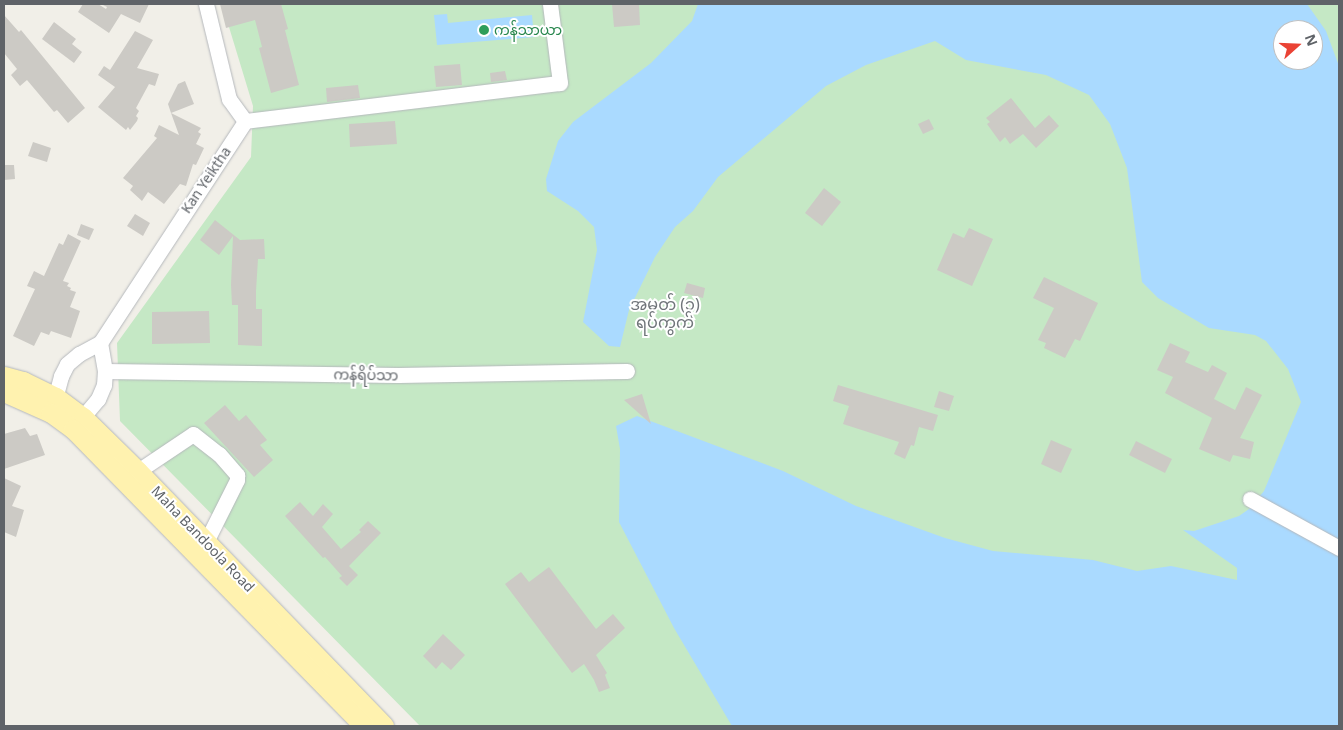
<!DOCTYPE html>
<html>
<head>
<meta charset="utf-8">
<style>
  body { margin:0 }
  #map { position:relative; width:1343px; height:730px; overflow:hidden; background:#f1efe8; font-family:"Noto Sans","Noto Sans Myanmar",sans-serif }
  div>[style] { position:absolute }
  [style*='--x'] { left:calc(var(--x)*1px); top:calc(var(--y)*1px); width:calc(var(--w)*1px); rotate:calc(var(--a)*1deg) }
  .green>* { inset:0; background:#c5e8c5 }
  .water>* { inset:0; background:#aadaff }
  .building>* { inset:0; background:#cccac5 }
  .roads { filter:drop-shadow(0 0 1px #b5b8bc) drop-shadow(0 0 1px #b5b8bc) }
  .minor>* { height:15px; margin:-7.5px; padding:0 7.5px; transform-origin:7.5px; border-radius:7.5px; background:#fff }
  .major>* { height:19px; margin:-9.5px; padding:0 9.5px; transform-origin:9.5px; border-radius:9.5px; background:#fff2af }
  .dots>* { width:14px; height:14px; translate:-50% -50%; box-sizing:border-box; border:2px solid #fff; border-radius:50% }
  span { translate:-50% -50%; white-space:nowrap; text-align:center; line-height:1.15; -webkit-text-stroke:4px #fff; paint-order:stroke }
  .leisure-label { font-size:14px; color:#27864d }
  .left { translate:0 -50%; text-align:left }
  .street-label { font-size:14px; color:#5f6368 }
  .quarter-label { font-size:16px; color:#70757a }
  .frame { position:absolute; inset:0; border:5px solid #5f6368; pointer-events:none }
  .north { position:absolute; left:1273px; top:20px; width:50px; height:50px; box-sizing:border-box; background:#fff; border:1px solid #bfc1c3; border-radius:50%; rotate:70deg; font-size:14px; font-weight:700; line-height:20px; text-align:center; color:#5f6368 }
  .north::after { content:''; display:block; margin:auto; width:18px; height:22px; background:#ea4335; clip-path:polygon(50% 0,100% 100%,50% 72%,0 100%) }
</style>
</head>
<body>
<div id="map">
  <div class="green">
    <div style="clip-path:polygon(evenodd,222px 4px,1339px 4px,1339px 726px,420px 726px,120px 421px,117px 343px,251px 157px,253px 106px,222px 4px,1283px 30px,1313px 30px,1313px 60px,1283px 60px,1283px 30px)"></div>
  </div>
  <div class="water">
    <div style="clip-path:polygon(evenodd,698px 4px,1307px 4px,1326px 31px,1339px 66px,1339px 726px,732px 726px,674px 628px,619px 522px,620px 449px,616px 426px,637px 416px,783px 471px,856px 506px,945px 538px,993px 551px,1093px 560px,1137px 571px,1171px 566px,1237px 580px,1237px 568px,1183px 530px,1194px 531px,1239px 516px,1249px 509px,1264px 491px,1301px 402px,1288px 369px,1266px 341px,1255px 335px,1209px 328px,1158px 298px,1142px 282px,1127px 168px,1110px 124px,1089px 95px,1046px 75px,966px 60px,935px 41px,866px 65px,826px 86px,718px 177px,693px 211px,675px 227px,655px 257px,629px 310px,620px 347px,609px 346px,583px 322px,597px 250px,594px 227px,578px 211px,547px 191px,546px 179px,558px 141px,573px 122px,651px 63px,692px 21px,698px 4px,1283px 30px,1313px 30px,1313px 60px,1283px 60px,1283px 30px)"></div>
    <div style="clip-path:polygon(447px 14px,448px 23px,532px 15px,534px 37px,437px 45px,434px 15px)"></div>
  </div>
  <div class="building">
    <div style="clip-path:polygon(83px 4px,98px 4px,106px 9px,107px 7px,101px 4px,149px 4px,140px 23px,121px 14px,109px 33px,78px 12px)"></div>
    <div style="clip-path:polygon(220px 4px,281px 4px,288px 29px,285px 30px,299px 85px,271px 93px,259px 48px,262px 47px,255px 20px,226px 28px)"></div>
    <div style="clip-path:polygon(612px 4px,639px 4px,640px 25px,614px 27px)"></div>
    <div style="clip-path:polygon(4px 15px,19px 32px,21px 30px,85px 108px,68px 123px,57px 110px,54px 112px,27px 80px,20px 86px,11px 75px,17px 69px,4px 53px)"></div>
    <div style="clip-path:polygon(54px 22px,76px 39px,72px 44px,82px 52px,74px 63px,42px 39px)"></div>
    <div style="clip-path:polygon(135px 31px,153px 40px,137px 68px,159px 74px,155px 86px,149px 84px,136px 108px,139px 111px,136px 116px,138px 118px,137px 121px,130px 130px,128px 127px,126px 130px,98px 107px,115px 87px,98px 75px,104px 66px,110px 70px)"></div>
    <div style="clip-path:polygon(460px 64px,462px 85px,436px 87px,434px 66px)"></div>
    <div style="clip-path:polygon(505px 71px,507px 80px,491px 82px,490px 73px)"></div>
    <div style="clip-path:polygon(185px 81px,194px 104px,171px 113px,168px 104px,178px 84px)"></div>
    <div style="clip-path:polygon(358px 85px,360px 98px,327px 102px,326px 88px)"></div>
    <div style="clip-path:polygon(1011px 98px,1035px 128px,1049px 115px,1059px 126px,1036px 148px,1023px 134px,1010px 144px,1005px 137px,1000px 142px,987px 124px,990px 122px,986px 118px)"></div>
    <div style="clip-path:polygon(171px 113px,201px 128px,198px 132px,201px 134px,196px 144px,204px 148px,196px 165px,193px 164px,186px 186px,180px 184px,164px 204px,148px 192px,142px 201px,130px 190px,133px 186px,123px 178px,157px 138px,154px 136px,159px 125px,179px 135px)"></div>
    <div style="clip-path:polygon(929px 119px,934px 129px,923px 134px,918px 124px)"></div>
    <div style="clip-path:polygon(395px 121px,397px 144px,350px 147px,349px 124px)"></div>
    <div style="clip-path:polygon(33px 142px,51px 148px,47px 162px,28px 156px)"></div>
    <div style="clip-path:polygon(4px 165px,14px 165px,15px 179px,4px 180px)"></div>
    <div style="clip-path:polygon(824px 188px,841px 202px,822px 226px,805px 213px)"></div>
    <div style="clip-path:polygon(135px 214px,150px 223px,143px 236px,127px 226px)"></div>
    <div style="clip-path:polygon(215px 220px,240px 240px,264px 239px,265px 259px,258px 259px,256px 291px,256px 309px,262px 309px,262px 346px,238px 345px,238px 305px,232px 305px,231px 285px,233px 236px,219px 255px,200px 240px)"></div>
    <div style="clip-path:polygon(81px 224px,94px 229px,89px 240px,77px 235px)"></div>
    <div style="clip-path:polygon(969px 228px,993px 239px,972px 286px,937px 270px,953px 233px,964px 238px)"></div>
    <div style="clip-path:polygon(68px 234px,81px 241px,63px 281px,69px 283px,67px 286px,71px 288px,70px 290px,76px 292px,70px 307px,80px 311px,71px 338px,51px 331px,49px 335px,41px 332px,34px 346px,13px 336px,35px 289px,27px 286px,34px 271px,44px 276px,59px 243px,63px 245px)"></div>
    <div style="clip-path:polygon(1044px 277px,1098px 303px,1080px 341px,1075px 339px,1065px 358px,1044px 348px,1046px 343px,1038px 340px,1054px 308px,1033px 298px)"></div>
    <div style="clip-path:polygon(687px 283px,705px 288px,703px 298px,684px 293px)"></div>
    <div style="clip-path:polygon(209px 311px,210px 343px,152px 344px,152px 312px)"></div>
    <div style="clip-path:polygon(1170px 343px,1190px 352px,1185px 362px,1208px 372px,1212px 365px,1227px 373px,1214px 399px,1235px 410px,1246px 387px,1262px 395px,1240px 438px,1254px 442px,1250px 459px,1233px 455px,1230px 462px,1199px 449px,1212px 418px,1165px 393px,1173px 377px,1157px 370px)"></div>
    <div style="clip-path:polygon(838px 385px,938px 415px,933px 431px,919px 427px,914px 446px,911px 445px,905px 459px,894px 454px,899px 442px,843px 424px,849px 406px,833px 401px)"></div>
    <div style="clip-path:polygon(939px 391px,954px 396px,949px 411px,934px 407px)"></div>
    <div style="clip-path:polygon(642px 394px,651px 424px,624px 400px)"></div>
    <div style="clip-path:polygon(225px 405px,239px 421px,246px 415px,267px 440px,260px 445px,273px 460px,254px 477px,204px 423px)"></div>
    <div style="clip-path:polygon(25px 428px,30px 436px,37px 434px,45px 455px,4px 469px,4px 434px)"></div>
    <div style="clip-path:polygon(1051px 440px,1072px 449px,1061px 473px,1041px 464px)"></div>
    <div style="clip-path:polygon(1136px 441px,1172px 459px,1165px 473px,1129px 455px)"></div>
    <div style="clip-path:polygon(4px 478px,21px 486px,12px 506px,24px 510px,16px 537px,4px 532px)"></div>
    <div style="clip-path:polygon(300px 502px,313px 516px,323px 504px,333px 514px,322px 527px,341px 549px,361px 532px,359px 530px,368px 521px,381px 533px,349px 566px,358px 575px,347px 586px,339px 578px,342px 576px,325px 557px,323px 558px,285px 516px)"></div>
    <div style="clip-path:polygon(549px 567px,596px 629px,613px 614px,625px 628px,596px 655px,607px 673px,605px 675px,610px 688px,599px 692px,594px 680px,584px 664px,572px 673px,505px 584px,521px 572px,529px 582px)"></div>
    <div style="clip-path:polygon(443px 634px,465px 655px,451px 670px,442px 662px,436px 669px,423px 656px)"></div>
  </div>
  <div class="roads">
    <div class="minor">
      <div style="--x:245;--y:121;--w:317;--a:-6.9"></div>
      <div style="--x:560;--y:83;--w:80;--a:-97.2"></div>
      <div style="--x:100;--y:343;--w:265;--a:-56.8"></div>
      <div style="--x:245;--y:121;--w:27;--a:-126"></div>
      <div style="--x:229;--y:99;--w:98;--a:-103.6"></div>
      <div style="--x:105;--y:371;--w:293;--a:0.8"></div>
      <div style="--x:398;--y:375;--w:229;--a:-1"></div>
      <div style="--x:53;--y:406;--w:31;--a:-75"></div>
      <div style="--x:61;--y:376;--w:13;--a:-63"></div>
      <div style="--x:67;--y:364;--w:16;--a:-40"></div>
      <div style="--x:79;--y:354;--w:24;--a:-28"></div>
      <div style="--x:76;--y:425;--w:34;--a:-50"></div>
      <div style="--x:98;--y:399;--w:15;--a:-67"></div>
      <div style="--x:104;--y:385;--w:14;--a:-86"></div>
      <div style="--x:105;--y:371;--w:28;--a:-100"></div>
      <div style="--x:138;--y:471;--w:66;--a:-33.9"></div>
      <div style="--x:193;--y:434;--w:33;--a:38"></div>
      <div style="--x:219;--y:454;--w:28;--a:49"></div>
      <div style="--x:237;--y:475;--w:5;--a:90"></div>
      <div style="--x:237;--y:480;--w:69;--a:116.6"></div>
      <div style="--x:1250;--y:499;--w:102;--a:28.8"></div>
    </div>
    <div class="major">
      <div style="--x:4;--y:376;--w:20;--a:15"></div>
      <div style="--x:23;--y:381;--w:37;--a:26"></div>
      <div style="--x:56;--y:397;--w:34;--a:37"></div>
      <div style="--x:83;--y:417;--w:77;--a:44.5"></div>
      <div style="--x:138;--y:471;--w:354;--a:46"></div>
      <div style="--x:4;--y:392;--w:51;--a:24.1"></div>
      <div style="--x:51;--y:413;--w:27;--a:36"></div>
      <div style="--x:73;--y:429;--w:416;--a:45.6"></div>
    </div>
  </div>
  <div class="dots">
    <div style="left:484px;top:30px;background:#2e9e5b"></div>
  </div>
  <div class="leisure-label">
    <span class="left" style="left:494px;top:30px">ကန်သာယာ</span>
  </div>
  <div class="street-label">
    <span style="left:206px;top:180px;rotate:-56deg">Kan Yeiktha</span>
    <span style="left:366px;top:375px;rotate:1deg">ကန်ရိပ်သာ</span>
    <span style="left:203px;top:539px;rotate:46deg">Maha Bandoola Road</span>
  </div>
  <div class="quarter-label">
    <span style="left:665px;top:313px">အမှတ် (၃)<br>ရပ်ကွက်</span>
  </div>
  <div class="frame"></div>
  <div class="north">N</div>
</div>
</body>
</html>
